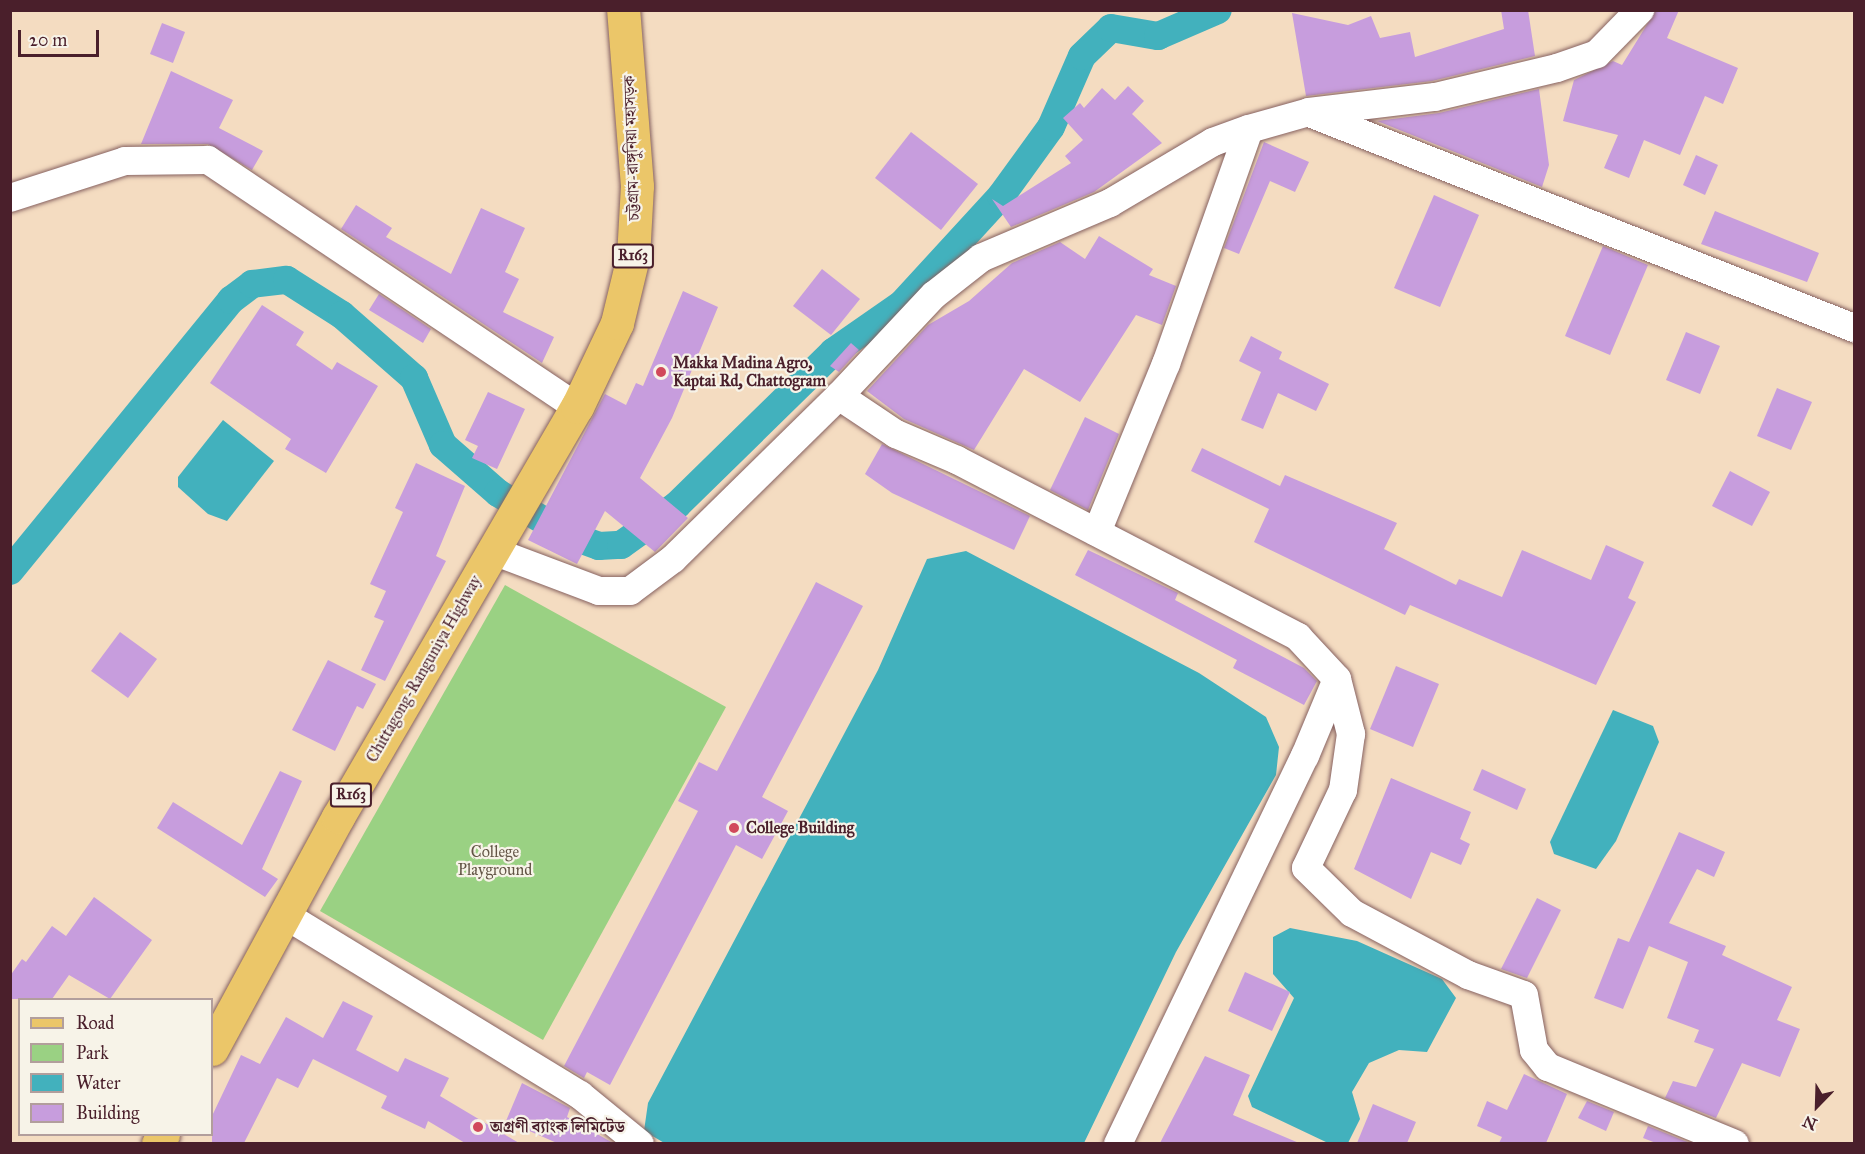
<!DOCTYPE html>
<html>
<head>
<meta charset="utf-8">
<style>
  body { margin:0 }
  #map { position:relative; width:1865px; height:1154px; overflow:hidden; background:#f4dcc1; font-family:"IM FELL Great Primer","Noto Serif Bengali",serif }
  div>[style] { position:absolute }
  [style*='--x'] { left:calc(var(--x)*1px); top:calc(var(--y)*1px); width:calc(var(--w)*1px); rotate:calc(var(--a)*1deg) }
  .green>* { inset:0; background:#9ad183 }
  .water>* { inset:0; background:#42b1bd }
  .canal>* { height:28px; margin:-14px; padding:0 14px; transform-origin:14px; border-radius:14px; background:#42b1bd }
  .building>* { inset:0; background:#c79ddd }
  .roads { filter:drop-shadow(0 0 2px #866160) drop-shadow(0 0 2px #866160) }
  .minor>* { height:28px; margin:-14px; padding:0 14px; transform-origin:14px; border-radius:14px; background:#fff }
  .major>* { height:33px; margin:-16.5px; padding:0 16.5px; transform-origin:16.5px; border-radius:16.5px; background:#ebc669 }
  .dots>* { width:16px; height:16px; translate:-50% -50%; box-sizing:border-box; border:3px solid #f7f3e8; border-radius:50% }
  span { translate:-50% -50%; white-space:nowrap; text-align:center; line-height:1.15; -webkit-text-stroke:4.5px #f7f3e8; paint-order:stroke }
  .shield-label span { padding:2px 4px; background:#f7f3e8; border:2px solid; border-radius:4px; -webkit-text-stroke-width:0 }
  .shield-label { font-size:15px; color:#4a1f2b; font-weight:700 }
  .street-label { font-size:16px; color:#4a1f2b }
  .poi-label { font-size:16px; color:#4a1f2b; font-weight:700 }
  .left { translate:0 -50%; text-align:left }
  .park-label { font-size:16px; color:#625445 }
  .frame { position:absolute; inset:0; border:12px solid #4a1f2b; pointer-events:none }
  .legend { position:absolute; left:18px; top:998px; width:195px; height:138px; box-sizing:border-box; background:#f7f3e8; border:2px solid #b29e9c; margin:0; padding:8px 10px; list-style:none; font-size:18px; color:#4a1f2b }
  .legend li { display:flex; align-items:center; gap:12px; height:30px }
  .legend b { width:30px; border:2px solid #b29e9c }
  .north { position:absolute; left:1787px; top:1076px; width:60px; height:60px; -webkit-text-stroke:4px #f7f3e8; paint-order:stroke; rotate:203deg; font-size:16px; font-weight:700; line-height:24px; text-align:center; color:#4a1f2b }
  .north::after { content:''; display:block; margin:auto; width:21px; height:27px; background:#4a1f2b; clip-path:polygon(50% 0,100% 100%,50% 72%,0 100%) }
  .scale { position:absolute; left:18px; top:30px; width:81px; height:27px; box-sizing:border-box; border:3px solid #4a1f2b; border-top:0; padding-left:8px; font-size:18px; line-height:21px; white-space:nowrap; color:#4a1f2b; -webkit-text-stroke:4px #f7f3e8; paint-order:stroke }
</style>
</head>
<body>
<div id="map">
  <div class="green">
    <div style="clip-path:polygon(505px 585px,726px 707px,543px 1040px,320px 911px)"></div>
  </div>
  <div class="water">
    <div style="clip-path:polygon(223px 420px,274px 461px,227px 521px,208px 514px,178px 487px,178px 477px)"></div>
    <div style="clip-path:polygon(966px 551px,1199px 673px,1266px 717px,1279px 747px,1276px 775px,1176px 952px,1084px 1143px,666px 1144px,644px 1131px,648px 1103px,878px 670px,927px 559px)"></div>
    <div style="clip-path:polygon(1613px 710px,1653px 726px,1659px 742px,1616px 841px,1596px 869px,1554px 854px,1550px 842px)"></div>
    <div style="clip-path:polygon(1290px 928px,1357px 941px,1442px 979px,1456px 998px,1427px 1052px,1399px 1050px,1369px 1063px,1352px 1092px,1360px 1119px,1348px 1143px,1328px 1143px,1252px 1107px,1248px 1096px,1294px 998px,1273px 974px,1273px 937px)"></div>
  </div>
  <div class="canal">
    <div style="--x:10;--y:571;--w:350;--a:-50.8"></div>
    <div style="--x:231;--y:300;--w:26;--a:-37"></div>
    <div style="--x:252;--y:284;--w:35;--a:-7"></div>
    <div style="--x:287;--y:280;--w:65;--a:32.5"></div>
    <div style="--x:342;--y:315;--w:96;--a:41.2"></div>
    <div style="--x:414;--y:378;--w:73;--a:66.6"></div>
    <div style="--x:443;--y:445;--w:73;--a:41.1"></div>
    <div style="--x:498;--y:493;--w:79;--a:31.1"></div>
    <div style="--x:566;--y:534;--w:35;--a:20"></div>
    <div style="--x:599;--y:546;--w:22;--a:-3"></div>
    <div style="--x:621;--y:545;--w:69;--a:-35.5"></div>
    <div style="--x:677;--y:505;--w:219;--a:-44.4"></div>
    <div style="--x:833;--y:352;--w:84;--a:-34.8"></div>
    <div style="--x:902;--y:304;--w:147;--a:-47.5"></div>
    <div style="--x:1001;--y:196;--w:85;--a:-54.1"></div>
    <div style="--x:1051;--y:127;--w:77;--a:-66.4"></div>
    <div style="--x:1082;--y:56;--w:40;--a:-44"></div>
    <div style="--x:1111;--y:28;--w:48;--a:9.7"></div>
    <div style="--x:1158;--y:36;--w:65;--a:-23.4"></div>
  </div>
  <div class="building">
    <div style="clip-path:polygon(1501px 10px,1528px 10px,1535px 56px,1432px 81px,1306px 96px,1292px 13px,1348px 25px,1371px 16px,1380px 38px,1410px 32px,1415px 57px,1504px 29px)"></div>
    <div style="clip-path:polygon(1656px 10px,1679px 10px,1667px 38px,1738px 68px,1723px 104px,1705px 96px,1680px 155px,1644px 140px,1629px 178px,1604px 168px,1618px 135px,1563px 121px,1574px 80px,1613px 61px,1622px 65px)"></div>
    <div style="clip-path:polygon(162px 23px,185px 32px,173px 63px,150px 54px)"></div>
    <div style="clip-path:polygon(171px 71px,233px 100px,219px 128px,263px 151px,252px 170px,208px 144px,141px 144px)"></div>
    <div style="clip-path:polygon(1128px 86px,1144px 101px,1132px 114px,1162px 143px,1094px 192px,1011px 227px,992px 199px,1003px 206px,1071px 163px,1065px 156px,1083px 140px,1063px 118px,1080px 103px,1084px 108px,1102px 88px,1115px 100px)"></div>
    <div style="clip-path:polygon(1539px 89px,1549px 165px,1542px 187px,1377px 121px,1439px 113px)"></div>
    <div style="clip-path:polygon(911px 132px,978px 184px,941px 230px,875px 178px)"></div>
    <div style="clip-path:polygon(1264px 142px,1309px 162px,1295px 192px,1270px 181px,1239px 254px,1224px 248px)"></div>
    <div style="clip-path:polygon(1696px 155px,1718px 165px,1705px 195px,1683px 185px)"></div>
    <div style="clip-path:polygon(1434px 195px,1479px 215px,1440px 307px,1394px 288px)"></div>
    <div style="clip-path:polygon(356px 205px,392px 228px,386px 237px,451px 274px,481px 208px,525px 228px,505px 272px,519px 279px,503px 312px,554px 337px,542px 363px,341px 229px)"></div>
    <div style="clip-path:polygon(1715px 211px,1819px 253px,1807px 282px,1701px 244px)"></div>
    <div style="clip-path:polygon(1099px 236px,1153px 269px,1149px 275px,1176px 286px,1162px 325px,1136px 315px,1080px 402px,1024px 369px,974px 450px,904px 419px,867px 391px,928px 325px,969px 301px,1012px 263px,1060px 242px,1085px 259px)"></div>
    <div style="clip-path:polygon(1603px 246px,1648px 265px,1610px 355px,1565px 336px)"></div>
    <div style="clip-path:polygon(822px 269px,860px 299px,831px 335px,793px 306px)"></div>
    <div style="clip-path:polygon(683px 291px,718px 307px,672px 418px,640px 478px,688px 518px,655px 552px,605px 511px,577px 564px,528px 540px,605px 394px,626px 405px,636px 383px,643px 386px)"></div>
    <div style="clip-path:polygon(379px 294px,431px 329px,423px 343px,369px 310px)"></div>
    <div style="clip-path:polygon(262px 305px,304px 332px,296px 345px,332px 370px,337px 362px,378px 386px,326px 473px,285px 449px,291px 439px,210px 383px)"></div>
    <div style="clip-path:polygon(1686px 332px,1720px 346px,1700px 394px,1666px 380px)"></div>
    <div style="clip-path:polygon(1251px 336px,1282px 352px,1279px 359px,1329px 384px,1316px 411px,1278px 393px,1263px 429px,1241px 420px,1261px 372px,1239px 361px)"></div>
    <div style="clip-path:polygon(851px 343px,859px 350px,839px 372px,830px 366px)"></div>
    <div style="clip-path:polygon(1777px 388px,1812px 402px,1791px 450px,1757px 436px)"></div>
    <div style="clip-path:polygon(488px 392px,525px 409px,497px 469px,472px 458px,478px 446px,465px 440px)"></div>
    <div style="clip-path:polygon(1085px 417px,1119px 434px,1088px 510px,1050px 490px)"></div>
    <div style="clip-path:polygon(882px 444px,1030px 516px,1014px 550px,892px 493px,865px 474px)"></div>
    <div style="clip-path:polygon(1202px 448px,1280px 486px,1285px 475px,1397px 523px,1384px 549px,1456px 585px,1459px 579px,1502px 597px,1522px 550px,1591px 580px,1606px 545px,1644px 562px,1628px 598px,1636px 602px,1596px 685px,1410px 605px,1405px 615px,1254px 542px,1269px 509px,1191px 471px)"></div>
    <div style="clip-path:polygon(416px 463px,465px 486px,436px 556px,446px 561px,385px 681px,361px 670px,384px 621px,374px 617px,386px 591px,370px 584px,403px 512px,395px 508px)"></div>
    <div style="clip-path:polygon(1730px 471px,1770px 492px,1752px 526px,1712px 506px)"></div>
    <div style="clip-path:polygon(1088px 550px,1178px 593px,1175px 600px,1304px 668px,1317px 681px,1304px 705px,1233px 668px,1237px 660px,1075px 575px)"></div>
    <div style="clip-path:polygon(816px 582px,863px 606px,762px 797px,788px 811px,762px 859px,736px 845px,610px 1085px,587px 1072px,584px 1078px,564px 1066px,698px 811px,678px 801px,699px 762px,717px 771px)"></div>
    <div style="clip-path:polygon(120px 632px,157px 659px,128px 698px,91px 671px)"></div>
    <div style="clip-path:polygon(328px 660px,376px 684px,363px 709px,357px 706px,335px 751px,292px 730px)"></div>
    <div style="clip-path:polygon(1396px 666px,1439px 684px,1413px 747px,1370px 729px)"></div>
    <div style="clip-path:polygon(1482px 769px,1526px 789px,1517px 810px,1473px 790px)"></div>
    <div style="clip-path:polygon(280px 771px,302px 781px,262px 869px,278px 879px,265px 897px,157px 828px,173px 802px,242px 845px)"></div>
    <div style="clip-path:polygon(1391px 778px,1471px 812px,1460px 839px,1470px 844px,1461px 865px,1431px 852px,1411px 899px,1354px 869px)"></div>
    <div style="clip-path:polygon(1679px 832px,1725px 852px,1714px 877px,1697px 869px,1669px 923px,1726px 946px,1722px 955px,1792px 987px,1777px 1020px,1800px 1029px,1780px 1077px,1742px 1063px,1716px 1118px,1665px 1098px,1673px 1081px,1696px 1087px,1714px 1049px,1694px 1042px,1699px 1030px,1667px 1018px,1688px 962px,1649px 946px,1623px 1009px,1594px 998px,1618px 938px,1629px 942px)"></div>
    <div style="clip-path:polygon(94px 897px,152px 940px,110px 999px,69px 975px,52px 999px,10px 999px,10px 976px,22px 959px,26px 962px,52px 926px,66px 936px)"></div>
    <div style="clip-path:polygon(1537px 898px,1561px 910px,1527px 978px,1501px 969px)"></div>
    <div style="clip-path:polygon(1245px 972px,1290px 992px,1272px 1031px,1228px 1011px)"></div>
    <div style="clip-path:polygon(343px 1001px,373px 1016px,356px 1050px,398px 1072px,405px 1058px,449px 1078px,440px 1096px,519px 1143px,465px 1143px,428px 1121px,425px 1129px,381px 1108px,387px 1096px,313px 1059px,298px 1088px,277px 1078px,244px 1143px,212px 1143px,212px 1116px,241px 1055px,260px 1064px,286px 1017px,323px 1038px)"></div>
    <div style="clip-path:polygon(1205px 1056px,1250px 1075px,1233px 1115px,1299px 1143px,1160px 1143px)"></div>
    <div style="clip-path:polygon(1524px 1074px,1567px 1094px,1546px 1143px,1499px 1143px,1502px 1137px,1477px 1126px,1487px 1101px,1507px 1110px)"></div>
    <div style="clip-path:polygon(522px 1083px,570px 1108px,567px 1117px,613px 1143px,557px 1143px,506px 1121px)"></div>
    <div style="clip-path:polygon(1587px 1101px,1614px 1112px,1606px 1131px,1578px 1118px)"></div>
    <div style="clip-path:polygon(1373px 1104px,1416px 1122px,1407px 1143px,1357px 1143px)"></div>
    <div style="clip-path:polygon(1648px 1126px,1690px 1143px,1656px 1143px,1643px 1138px)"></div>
  </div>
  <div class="roads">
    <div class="minor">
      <div style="--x:1312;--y:114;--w:583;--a:21.55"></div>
      <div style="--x:10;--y:198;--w:121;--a:-17.8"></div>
      <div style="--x:125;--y:161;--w:83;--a:-0.7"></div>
      <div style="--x:208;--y:160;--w:444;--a:33.8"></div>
      <div style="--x:839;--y:396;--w:69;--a:33.7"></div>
      <div style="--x:896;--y:434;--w:66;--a:23.1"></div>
      <div style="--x:957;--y:460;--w:384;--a:27.4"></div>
      <div style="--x:1298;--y:637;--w:57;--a:47.1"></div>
      <div style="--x:1337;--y:679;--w:57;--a:75.7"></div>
      <div style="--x:1351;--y:734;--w:57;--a:98.1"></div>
      <div style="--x:1343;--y:790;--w:86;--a:115.4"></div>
      <div style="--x:1306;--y:868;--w:64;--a:44.4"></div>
      <div style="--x:1352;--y:913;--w:132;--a:28.1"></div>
      <div style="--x:1468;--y:975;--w:59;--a:19.7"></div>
      <div style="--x:1524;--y:995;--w:56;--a:79.7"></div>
      <div style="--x:1534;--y:1050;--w:22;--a:51"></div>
      <div style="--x:1548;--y:1067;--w:202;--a:22.4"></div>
      <div style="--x:1097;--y:532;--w:182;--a:-67.7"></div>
      <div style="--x:1166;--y:364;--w:249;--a:-70.5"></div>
      <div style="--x:493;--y:551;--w:113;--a:20.7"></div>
      <div style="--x:599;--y:591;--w:31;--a:0"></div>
      <div style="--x:630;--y:591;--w:54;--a:-36.7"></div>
      <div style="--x:673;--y:559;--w:233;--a:-44.5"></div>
      <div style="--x:839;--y:396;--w:139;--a:-46.8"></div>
      <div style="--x:934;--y:295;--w:60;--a:-38.2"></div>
      <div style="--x:981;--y:258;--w:140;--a:-23.1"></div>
      <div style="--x:1110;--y:203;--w:120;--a:-30.6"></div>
      <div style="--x:1213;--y:142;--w:38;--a:-20"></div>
      <div style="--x:1249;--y:129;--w:62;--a:-15.8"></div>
      <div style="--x:1309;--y:112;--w:127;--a:-6.8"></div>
      <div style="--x:1435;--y:97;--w:125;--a:-13.4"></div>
      <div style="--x:1557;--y:68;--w:42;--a:-19.3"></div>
      <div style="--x:1597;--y:54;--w:62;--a:-45.7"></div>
      <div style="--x:285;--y:915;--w:346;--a:31.4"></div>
      <div style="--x:580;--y:1095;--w:77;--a:39.2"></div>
      <div style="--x:1118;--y:1144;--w:431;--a:-64.3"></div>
      <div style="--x:1305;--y:756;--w:83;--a:-67.4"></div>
    </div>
    <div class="major">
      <div style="--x:212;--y:1049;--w:264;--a:-61.5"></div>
      <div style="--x:338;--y:817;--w:475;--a:-59.8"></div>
      <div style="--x:577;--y:407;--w:93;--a:-64.5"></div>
      <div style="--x:617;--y:323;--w:68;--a:-76.4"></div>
      <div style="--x:633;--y:257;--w:71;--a:-86.8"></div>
      <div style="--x:637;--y:186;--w:177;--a:-94.5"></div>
      <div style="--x:158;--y:1144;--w:11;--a:-63"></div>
    </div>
  </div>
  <div class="dots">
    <div style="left:661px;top:372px;background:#d1495b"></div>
    <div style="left:734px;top:828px;background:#d1495b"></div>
    <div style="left:478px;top:1127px;background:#d1495b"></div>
  </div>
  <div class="shield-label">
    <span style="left:633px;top:256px">R163</span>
    <span style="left:351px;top:795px">R163</span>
  </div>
  <div class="street-label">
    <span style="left:632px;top:148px;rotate:-92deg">চট্টগ্রাম-রাঙ্গুনিয়া মহাসড়ক</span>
    <span style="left:424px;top:669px;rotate:-60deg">Chittagong-Ranguniya Highway</span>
  </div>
  <div class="poi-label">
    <span class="left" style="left:673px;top:372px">Makka Madina Agro,<br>Kaptai Rd, Chattogram</span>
    <span class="left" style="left:746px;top:828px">College Building</span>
    <span class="left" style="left:490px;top:1127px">অগ্রণী ব্যাংক লিমিটেড</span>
  </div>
  <div class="park-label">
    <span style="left:495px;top:861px">College<br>Playground</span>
  </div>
  <div class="frame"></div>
  <ul class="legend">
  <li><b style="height:8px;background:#ebc669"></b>Road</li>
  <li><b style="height:16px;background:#9ad183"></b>Park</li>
  <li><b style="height:16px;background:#42b1bd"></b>Water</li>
  <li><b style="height:16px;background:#c79ddd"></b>Building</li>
  </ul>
  <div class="north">N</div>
  <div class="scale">20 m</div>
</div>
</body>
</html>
